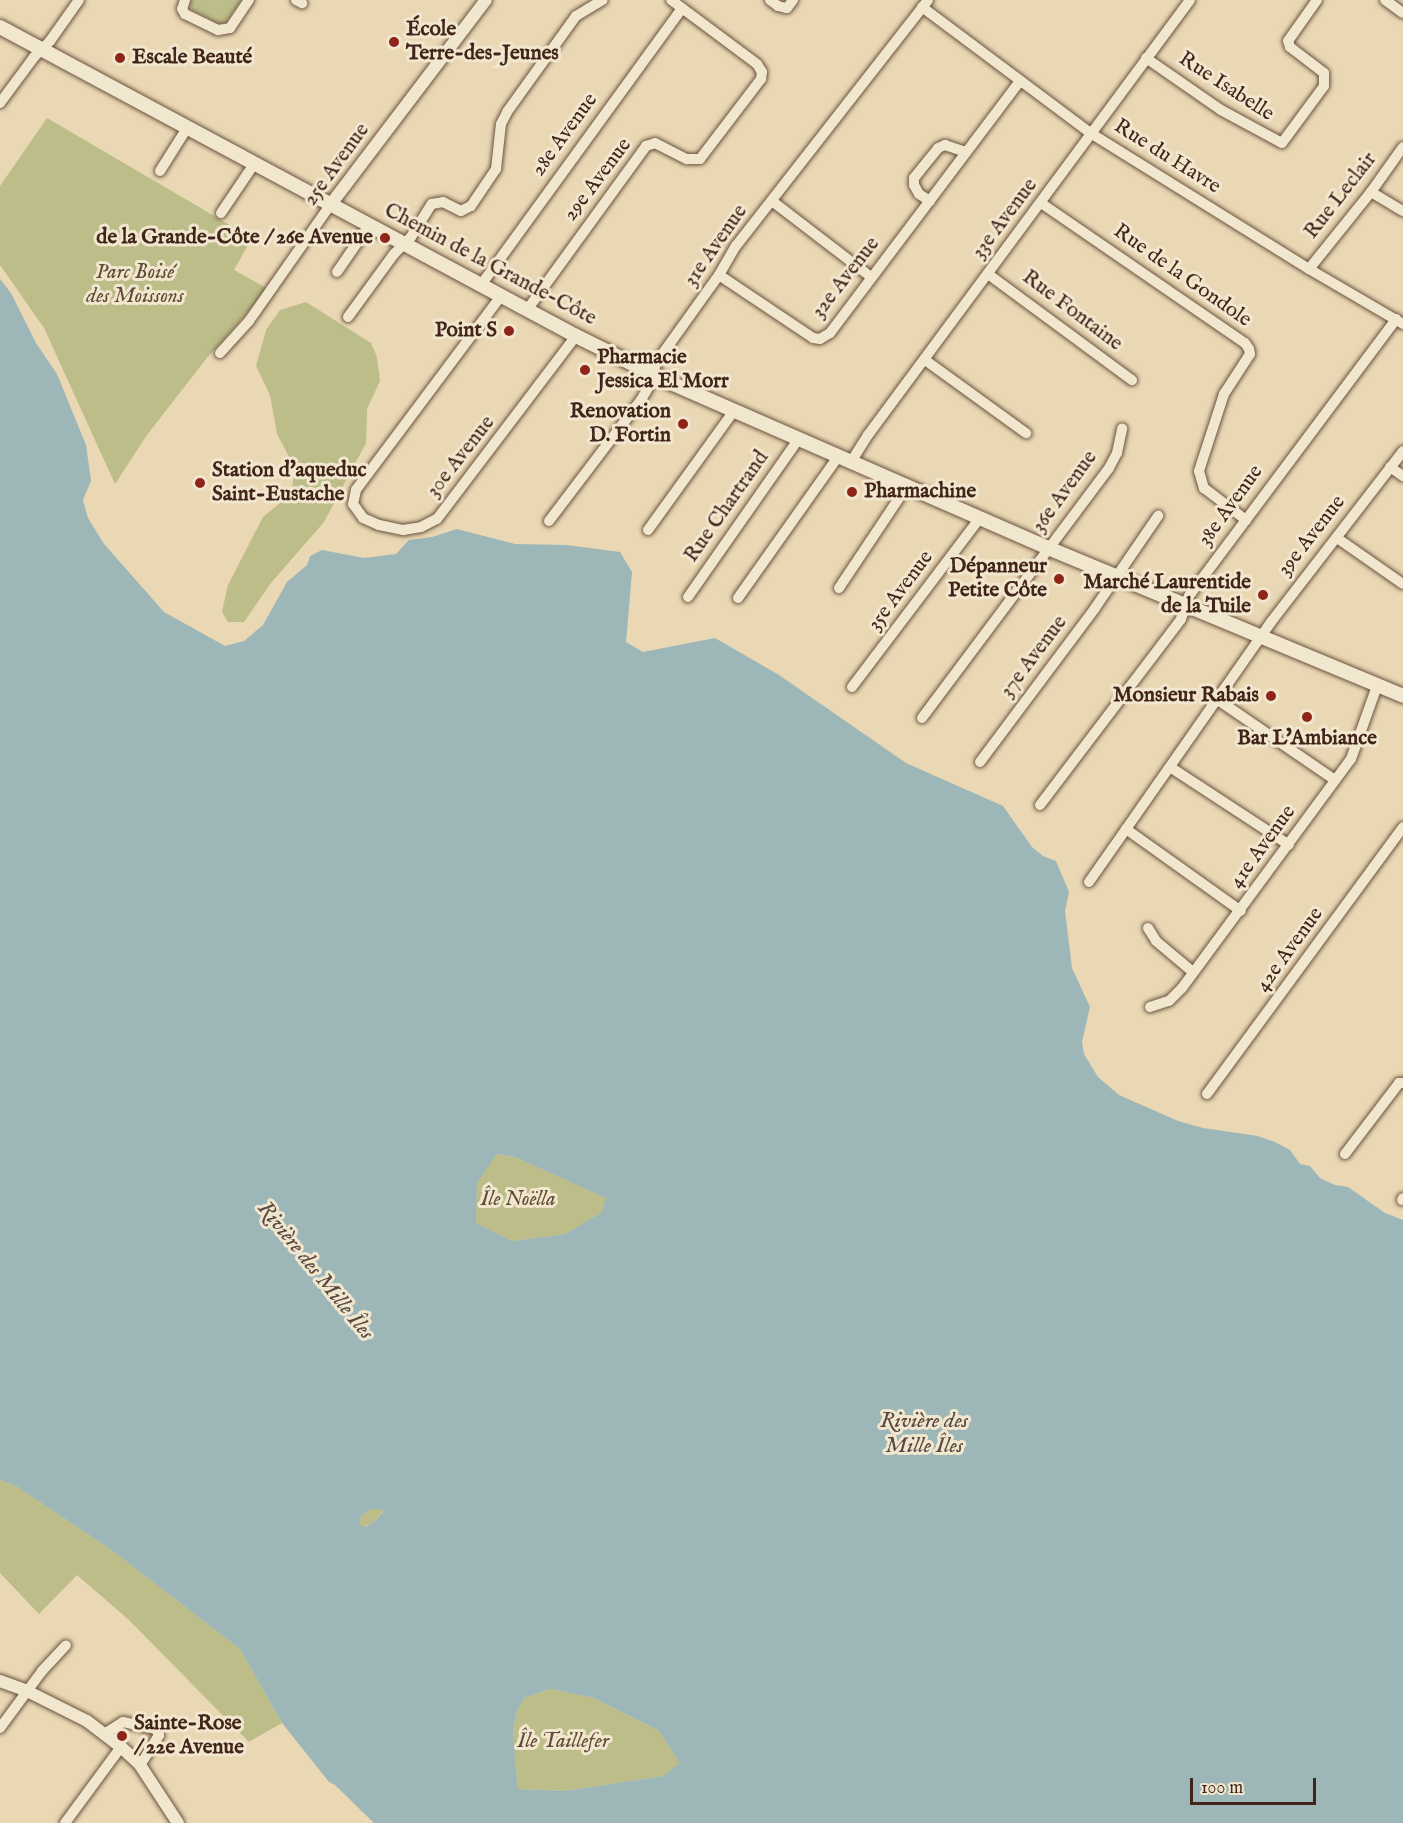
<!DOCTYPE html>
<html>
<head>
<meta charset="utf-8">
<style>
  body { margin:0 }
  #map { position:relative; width:1403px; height:1823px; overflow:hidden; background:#e9d8b3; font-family:"IM FELL English",serif }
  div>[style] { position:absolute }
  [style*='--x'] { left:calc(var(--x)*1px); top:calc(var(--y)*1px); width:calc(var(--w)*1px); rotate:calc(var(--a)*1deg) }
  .green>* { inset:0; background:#bcbd88 }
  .water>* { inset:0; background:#9db6b8 }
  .roads { filter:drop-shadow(0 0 2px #6c5240) drop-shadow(0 0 2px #6c5240) }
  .minor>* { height:10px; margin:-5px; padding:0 5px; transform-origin:5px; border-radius:5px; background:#f1e6ce }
  .tertiary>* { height:12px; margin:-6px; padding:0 6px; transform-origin:6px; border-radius:6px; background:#f1e6ce }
  .secondary>* { height:14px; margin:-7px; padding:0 7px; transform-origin:7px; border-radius:7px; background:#f1e6ce }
  .dots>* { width:16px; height:16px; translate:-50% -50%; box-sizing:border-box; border:3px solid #f1e6ce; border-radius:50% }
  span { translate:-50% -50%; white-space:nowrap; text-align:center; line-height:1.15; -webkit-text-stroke:6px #f1e6ce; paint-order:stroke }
  .poi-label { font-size:21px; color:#42251a; font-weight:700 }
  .left { translate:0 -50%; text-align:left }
  .right { translate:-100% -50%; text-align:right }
  .street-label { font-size:21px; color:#42251a }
  .park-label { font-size:21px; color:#604b36; font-style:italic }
  .water-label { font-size:22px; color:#594942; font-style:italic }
  .scale { position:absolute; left:1190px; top:1778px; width:126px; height:27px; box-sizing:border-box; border:3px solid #42251a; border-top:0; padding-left:8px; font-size:18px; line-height:21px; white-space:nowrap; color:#42251a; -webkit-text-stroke:4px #f1e6ce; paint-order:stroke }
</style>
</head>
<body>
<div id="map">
  <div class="green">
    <div style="clip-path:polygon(192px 0,241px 0,226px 22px,220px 24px,192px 10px,190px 3px)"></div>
    <div style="clip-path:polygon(47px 118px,252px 238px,234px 270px,268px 289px,206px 359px,147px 435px,115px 484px,44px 328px,0 265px,0 186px)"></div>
    <div style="clip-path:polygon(306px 302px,371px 343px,377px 357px,380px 381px,367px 409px,366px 443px,324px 522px,271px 583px,244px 622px,228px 622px,222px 612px,228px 585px,263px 517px,291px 494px,295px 468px,277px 434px,270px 395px,256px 366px,266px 330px,280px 310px)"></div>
    <div style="clip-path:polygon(496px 1154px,515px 1157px,607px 1198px,602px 1212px,565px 1234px,512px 1241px,475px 1223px,477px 1183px)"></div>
    <div style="clip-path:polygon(0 1480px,16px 1486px,110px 1549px,240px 1649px,282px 1723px,249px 1742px,129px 1620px,77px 1575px,39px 1614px,0 1573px)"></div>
    <div style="clip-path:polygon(372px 1509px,385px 1509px,375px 1521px,364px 1527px,358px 1524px,361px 1516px)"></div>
    <div style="clip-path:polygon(550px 1689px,594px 1698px,659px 1731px,681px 1763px,663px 1776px,565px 1791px,518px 1789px,513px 1730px,517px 1711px,524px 1698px)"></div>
  </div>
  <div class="water">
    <div style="clip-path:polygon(evenodd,0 279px,11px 293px,36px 343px,57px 374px,86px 445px,91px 481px,83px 500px,88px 518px,104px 544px,164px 612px,225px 646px,244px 641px,263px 625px,287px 582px,307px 565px,310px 556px,322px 550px,364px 558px,396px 554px,409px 540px,432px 537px,457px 529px,515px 544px,567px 545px,620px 552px,632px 572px,626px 642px,643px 652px,715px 638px,779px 675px,906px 763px,1003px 806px,1032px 847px,1043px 856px,1056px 861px,1069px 892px,1065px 911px,1072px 968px,1090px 1007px,1082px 1042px,1084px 1054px,1098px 1077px,1119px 1095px,1178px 1121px,1203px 1128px,1258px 1136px,1275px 1142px,1290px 1150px,1300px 1164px,1310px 1166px,1320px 1178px,1335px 1185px,1348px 1187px,1385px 1213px,1403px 1220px,1403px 1823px,374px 1823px,335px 1785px,329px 1782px,282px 1723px,240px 1649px,110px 1549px,16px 1486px,0 1480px,0 279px,497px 1154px,515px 1157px,606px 1198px,602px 1212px,565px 1234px,512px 1241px,476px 1223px,477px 1183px,497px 1154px,0 279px,372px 1509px,385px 1510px,375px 1521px,365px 1527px,359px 1524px,361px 1516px,372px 1509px,0 279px,550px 1689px,594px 1698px,659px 1731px,680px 1763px,663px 1776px,565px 1791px,518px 1789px,513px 1730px,517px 1711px,524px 1698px,550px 1689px)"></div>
  </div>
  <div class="roads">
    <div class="minor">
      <div style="--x:185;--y:0;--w:9;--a:108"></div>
      <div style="--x:182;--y:9;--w:6;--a:59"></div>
      <div style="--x:185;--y:14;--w:37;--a:26"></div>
      <div style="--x:218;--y:30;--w:12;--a:-9"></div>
      <div style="--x:230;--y:28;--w:34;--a:-56"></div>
      <div style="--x:296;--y:0;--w:7;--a:27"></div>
      <div style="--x:770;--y:0;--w:10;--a:37"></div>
      <div style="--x:778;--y:6;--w:9;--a:13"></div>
      <div style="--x:787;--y:8;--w:10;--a:-53"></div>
      <div style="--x:1385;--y:0;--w:22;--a:36"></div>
      <div style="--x:922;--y:7;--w:212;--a:36.8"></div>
      <div style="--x:1092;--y:134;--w:256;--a:31.9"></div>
      <div style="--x:1309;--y:269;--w:109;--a:30.3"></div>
      <div style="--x:1146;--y:58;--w:91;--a:34.7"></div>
      <div style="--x:1221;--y:110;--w:69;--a:28.4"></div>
      <div style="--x:1282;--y:143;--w:71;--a:-53.6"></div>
      <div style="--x:1324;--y:86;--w:13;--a:-90"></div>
      <div style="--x:1324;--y:73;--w:43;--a:-142.6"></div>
      <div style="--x:1290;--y:47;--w:6;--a:-108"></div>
      <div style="--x:1288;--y:41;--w:50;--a:-54.7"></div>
      <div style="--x:0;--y:103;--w:57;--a:-53.5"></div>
      <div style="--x:34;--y:57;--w:23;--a:-45"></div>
      <div style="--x:50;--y:41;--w:50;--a:-54.7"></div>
      <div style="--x:160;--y:171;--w:51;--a:-57.9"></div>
      <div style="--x:1371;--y:192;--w:37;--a:31"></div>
      <div style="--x:772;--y:201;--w:125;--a:37.5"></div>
      <div style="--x:930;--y:201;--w:13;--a:-148"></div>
      <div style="--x:919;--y:194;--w:10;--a:-119"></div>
      <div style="--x:914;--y:185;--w:7;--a:-90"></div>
      <div style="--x:914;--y:178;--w:38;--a:-51"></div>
      <div style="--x:938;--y:148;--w:8;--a:-23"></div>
      <div style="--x:945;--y:145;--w:21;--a:19"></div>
      <div style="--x:1041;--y:203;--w:247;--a:34.5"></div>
      <div style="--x:1245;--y:343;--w:7;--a:56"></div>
      <div style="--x:1249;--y:349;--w:5;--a:79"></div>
      <div style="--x:1250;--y:354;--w:48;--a:123"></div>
      <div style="--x:1224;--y:394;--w:81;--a:108"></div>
      <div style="--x:1199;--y:471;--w:18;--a:74"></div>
      <div style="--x:1204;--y:488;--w:53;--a:37.3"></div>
      <div style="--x:221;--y:213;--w:59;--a:-56"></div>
      <div style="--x:1309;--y:269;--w:99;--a:-51.2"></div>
      <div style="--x:1371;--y:192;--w:55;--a:-54.6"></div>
      <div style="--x:337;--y:272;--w:58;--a:-55.5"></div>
      <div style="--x:988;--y:274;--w:179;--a:36.4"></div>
      <div style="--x:719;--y:275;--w:113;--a:33.8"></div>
      <div style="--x:813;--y:338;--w:7;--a:8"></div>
      <div style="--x:820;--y:339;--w:12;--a:-31"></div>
      <div style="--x:830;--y:333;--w:316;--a:-53"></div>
      <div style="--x:481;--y:285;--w:342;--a:-54"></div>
      <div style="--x:501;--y:296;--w:242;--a:126.8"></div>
      <div style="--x:356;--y:490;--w:14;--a:102"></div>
      <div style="--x:353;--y:504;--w:17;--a:54"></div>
      <div style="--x:363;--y:518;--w:17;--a:24"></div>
      <div style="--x:379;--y:525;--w:25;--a:12"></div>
      <div style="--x:403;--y:530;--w:18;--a:-9"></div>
      <div style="--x:421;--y:527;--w:18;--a:-27"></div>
      <div style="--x:437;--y:519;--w:230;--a:-52.8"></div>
      <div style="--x:527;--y:310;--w:203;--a:-54"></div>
      <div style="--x:646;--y:146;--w:9;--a:-18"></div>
      <div style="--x:655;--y:143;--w:36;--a:27"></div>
      <div style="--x:687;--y:159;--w:13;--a:0"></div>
      <div style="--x:700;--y:159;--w:101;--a:-52.7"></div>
      <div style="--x:761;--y:79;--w:7;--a:-82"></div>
      <div style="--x:762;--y:72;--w:9;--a:-122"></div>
      <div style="--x:757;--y:64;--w:107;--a:-143.3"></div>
      <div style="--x:348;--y:317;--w:78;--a:-53.9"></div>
      <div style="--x:394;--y:254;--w:24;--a:-45"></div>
      <div style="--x:411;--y:237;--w:39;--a:-58"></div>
      <div style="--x:432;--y:204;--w:11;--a:-10"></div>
      <div style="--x:443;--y:202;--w:20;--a:27"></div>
      <div style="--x:461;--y:211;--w:11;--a:-27"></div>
      <div style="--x:471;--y:206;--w:45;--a:-56"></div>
      <div style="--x:496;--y:169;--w:45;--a:-83.7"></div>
      <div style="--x:501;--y:124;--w:13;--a:-63"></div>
      <div style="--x:507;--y:112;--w:118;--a:-54.3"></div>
      <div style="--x:576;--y:16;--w:31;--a:-31"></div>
      <div style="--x:220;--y:353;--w:43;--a:-47.8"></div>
      <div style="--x:249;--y:321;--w:143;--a:-55"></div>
      <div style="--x:925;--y:360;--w:125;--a:35.9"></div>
      <div style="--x:851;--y:462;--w:32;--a:-58"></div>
      <div style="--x:868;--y:435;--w:541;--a:-53.49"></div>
      <div style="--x:1390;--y:467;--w:16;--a:35"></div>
      <div style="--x:549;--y:521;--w:152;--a:-52.8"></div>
      <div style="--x:641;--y:400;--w:20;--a:-60"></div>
      <div style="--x:651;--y:383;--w:21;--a:-76"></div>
      <div style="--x:656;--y:363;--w:108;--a:-54.4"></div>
      <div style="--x:719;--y:275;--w:34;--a:-60"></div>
      <div style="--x:736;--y:246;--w:312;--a:-52"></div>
      <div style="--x:648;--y:530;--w:145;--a:-54.2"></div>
      <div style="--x:1337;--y:538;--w:80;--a:34.9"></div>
      <div style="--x:839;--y:588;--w:123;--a:-56.3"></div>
      <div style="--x:688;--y:597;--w:192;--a:-55"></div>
      <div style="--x:738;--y:598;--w:173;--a:-54.7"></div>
      <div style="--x:852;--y:687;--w:212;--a:-52.9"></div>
      <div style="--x:1218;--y:700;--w:142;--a:34.4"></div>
      <div style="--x:922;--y:718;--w:312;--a:-53.2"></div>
      <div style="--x:1109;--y:468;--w:17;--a:-62"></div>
      <div style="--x:1117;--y:453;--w:25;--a:-78"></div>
      <div style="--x:980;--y:762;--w:192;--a:-53.2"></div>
      <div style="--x:1095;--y:608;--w:112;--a:-55.6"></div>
      <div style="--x:1170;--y:767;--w:142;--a:33.2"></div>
      <div style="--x:1040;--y:805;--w:233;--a:-52.8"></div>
      <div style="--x:1181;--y:619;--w:24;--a:-71"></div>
      <div style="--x:1189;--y:596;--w:346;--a:-53.2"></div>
      <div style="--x:1126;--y:829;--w:141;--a:35.5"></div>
      <div style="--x:1089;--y:882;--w:317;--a:-55"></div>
      <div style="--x:1271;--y:622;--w:216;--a:-52.3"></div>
      <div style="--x:1148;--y:928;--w:15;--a:58"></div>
      <div style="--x:1156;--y:941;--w:48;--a:40"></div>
      <div style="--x:1150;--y:1007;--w:20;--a:-18"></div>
      <div style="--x:1169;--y:1001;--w:18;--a:-45"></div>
      <div style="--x:1182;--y:988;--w:285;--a:-53.6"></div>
      <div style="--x:1351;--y:759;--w:77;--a:-70.4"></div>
      <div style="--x:1207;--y:1094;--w:331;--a:-53.7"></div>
      <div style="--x:1345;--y:1154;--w:89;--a:-52.7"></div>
      <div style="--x:1399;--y:1083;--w:4;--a:0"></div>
      <div style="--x:1402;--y:1200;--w:2;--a:-63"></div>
      <div style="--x:0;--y:1728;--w:71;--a:-53.6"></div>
      <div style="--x:42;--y:1671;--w:35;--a:-47"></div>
      <div style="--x:104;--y:1734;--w:22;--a:-32"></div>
      <div style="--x:123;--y:1722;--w:34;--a:12"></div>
      <div style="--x:156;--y:1729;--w:7;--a:63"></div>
      <div style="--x:159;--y:1735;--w:36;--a:122"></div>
      <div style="--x:65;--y:1823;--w:94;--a:-53.6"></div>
    </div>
    <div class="tertiary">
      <div style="--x:331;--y:204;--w:256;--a:-52.8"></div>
      <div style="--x:0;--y:1681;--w:29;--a:20"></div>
      <div style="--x:27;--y:1691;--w:67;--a:26.6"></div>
      <div style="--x:87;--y:1721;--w:43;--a:37.4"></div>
      <div style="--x:121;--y:1747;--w:26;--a:43"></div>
      <div style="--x:140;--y:1765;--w:69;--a:56.8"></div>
    </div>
    <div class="secondary">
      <div style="--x:0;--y:27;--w:654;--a:28.21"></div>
      <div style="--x:576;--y:336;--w:108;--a:26.3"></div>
      <div style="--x:673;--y:384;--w:409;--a:23.6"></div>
      <div style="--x:1048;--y:548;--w:385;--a:22.6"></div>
    </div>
  </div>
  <div class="dots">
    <div style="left:394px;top:42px;background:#8f2418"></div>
    <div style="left:120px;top:58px;background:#8f2418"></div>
    <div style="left:385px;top:238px;background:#8f2418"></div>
    <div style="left:509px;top:331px;background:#8f2418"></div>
    <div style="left:585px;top:370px;background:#8f2418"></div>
    <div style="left:683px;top:424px;background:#8f2418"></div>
    <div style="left:200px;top:483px;background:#8f2418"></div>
    <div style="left:852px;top:492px;background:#8f2418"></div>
    <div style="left:1059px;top:579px;background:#8f2418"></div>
    <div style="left:1263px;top:595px;background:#8f2418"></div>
    <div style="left:1271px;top:696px;background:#8f2418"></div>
    <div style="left:1307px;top:717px;background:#8f2418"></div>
    <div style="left:122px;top:1736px;background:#8f2418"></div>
  </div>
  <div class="poi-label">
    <span class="left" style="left:406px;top:42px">École<br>Terre-des-Jeunes</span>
    <span class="left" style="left:132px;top:58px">Escale Beauté</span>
    <span class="right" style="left:373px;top:238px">de la Grande-Côte / 26e Avenue</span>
    <span class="right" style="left:497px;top:331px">Point S</span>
    <span class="left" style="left:597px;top:370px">Pharmacie<br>Jessica El Morr</span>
    <span class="right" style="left:671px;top:424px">Renovation<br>D. Fortin</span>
    <span class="left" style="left:212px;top:483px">Station d'aqueduc<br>Saint-Eustache</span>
    <span class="left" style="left:864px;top:492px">Pharmachine</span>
    <span class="right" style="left:1047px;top:579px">Dépanneur<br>Petite Côte</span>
    <span class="right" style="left:1251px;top:595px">Marché Laurentide<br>de la Tuile</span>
    <span class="right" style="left:1259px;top:696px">Monsieur Rabais</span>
    <span style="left:1307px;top:739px">Bar L'Ambiance</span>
    <span class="left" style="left:134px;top:1736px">Sainte-Rose<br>/ 22e Avenue</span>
  </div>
  <div class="street-label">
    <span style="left:1226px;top:87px;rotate:33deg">Rue Isabelle</span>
    <span style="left:565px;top:135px;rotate:-54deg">28e Avenue</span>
    <span style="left:1167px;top:157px;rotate:32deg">Rue du Havre</span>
    <span style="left:337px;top:165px;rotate:-54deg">25e Avenue</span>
    <span style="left:598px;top:180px;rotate:-53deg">29e Avenue</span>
    <span style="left:1341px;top:196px;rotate:-52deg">Rue Leclair</span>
    <span style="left:1005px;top:219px;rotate:-53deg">33e Avenue</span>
    <span style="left:716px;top:246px;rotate:-55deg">31e Avenue</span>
    <span style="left:490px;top:265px;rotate:28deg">Chemin de la Grande-Côte</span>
    <span style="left:1182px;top:276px;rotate:35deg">Rue de la Gondole</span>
    <span style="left:846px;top:278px;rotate:-52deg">32e Avenue</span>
    <span style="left:1072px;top:311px;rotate:37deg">Rue Fontaine</span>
    <span style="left:461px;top:457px;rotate:-52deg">30e Avenue</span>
    <span style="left:1065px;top:492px;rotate:-54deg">36e Avenue</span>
    <span style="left:1231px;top:506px;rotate:-54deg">38e Avenue</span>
    <span style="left:727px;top:507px;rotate:-55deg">Rue Chartrand</span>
    <span style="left:1312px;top:536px;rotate:-52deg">39e Avenue</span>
    <span style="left:901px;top:591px;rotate:-53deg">35e Avenue</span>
    <span style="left:1034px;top:657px;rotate:-53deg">37e Avenue</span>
    <span style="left:1263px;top:847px;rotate:-54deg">41e Avenue</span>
    <span style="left:1290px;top:950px;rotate:-54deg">42e Avenue</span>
  </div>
  <div class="park-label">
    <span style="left:135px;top:285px">Parc Boisé<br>des Moissons</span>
    <span style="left:518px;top:1200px">Île Noëlla</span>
    <span style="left:563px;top:1742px">Île Taillefer</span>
  </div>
  <div class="water-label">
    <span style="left:315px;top:1271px;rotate:51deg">Rivière des Mille Îles</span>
    <span style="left:924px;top:1434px">Rivière des<br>Mille Îles</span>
  </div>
  <div class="scale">100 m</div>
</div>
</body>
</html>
